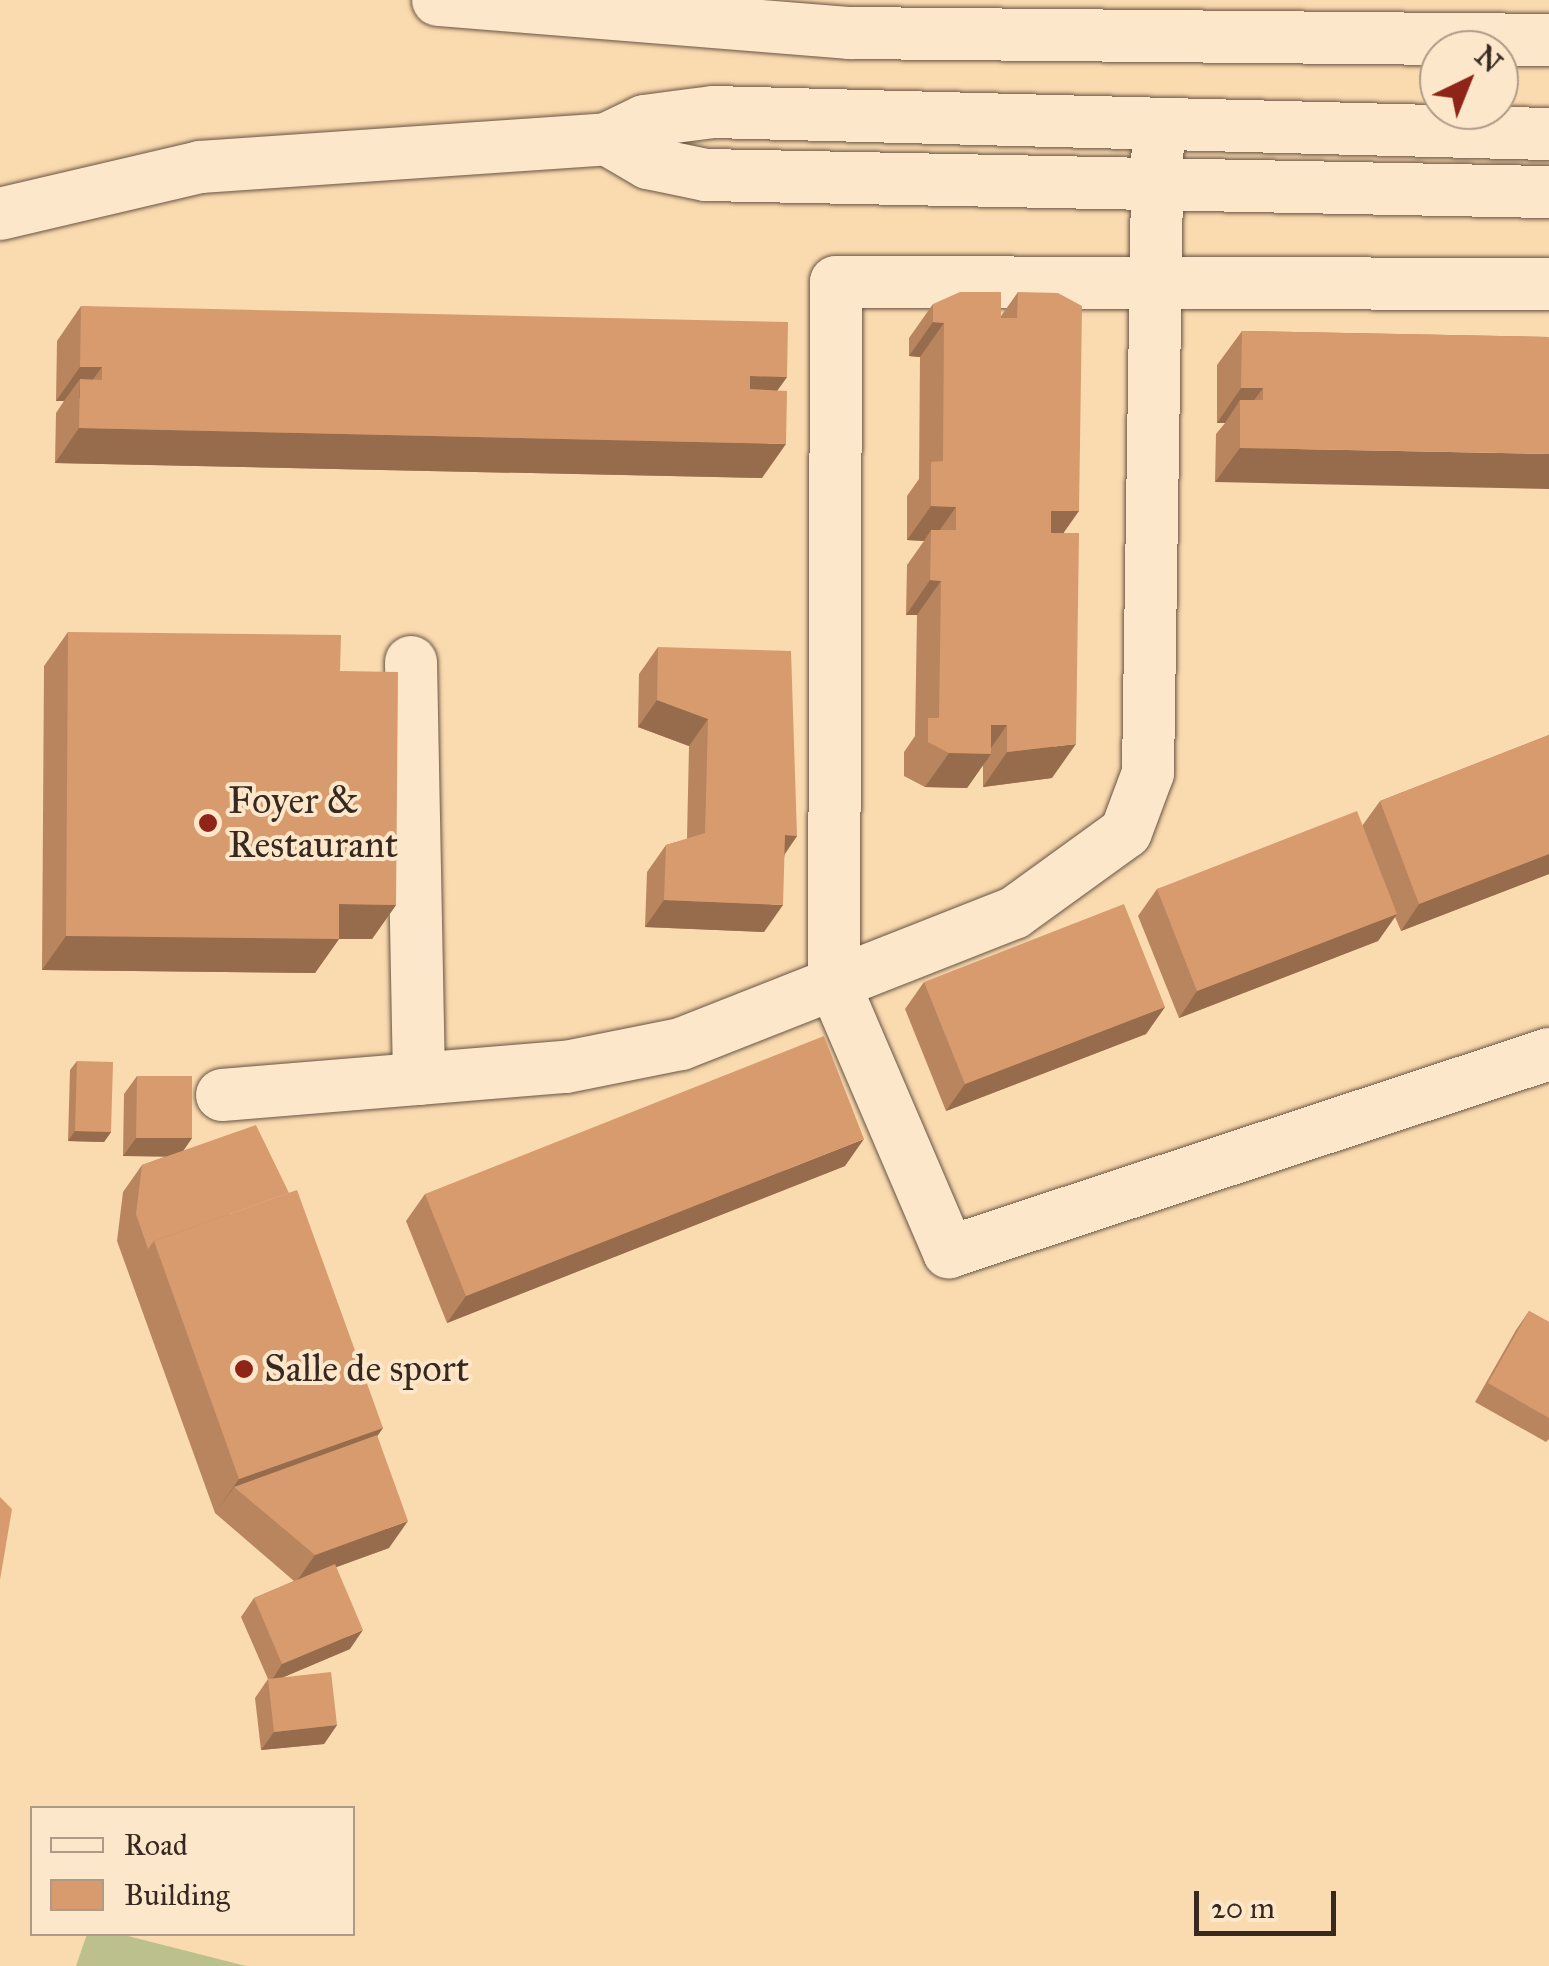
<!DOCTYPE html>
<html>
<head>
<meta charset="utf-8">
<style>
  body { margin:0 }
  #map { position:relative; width:1549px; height:1966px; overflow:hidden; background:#fadaaf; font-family:"IM FELL Great Primer",serif }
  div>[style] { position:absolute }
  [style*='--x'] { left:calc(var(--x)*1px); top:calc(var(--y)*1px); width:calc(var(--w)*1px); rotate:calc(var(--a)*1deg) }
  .green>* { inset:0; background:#bcc08c }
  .roads { filter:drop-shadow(0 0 2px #685544) drop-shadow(0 0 2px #685544) }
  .minor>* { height:52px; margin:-26px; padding:0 26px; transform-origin:26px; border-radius:26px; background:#fce7cb }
  .wall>* { inset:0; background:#b9855f }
  .shaded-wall>* { inset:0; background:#966c4d }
  .building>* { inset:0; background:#d79b6e }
  .dots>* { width:28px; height:28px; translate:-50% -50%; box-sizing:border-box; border:5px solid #fce7cb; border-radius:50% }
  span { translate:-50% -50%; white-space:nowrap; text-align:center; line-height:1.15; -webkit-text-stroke:8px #fce7cb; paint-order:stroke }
  .poi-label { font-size:38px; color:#382920 }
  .left { translate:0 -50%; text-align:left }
  .legend { position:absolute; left:30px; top:1806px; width:325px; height:130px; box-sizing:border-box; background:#fce7cb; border:2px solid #ae9b87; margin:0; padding:12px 18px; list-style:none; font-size:30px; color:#382920 }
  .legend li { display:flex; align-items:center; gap:20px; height:50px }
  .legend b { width:50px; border:2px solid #ae9b87 }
  .north { position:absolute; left:1419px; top:30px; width:100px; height:100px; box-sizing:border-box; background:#fce7cb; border:2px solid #ae9b87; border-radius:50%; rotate:43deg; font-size:28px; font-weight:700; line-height:40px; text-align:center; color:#382920 }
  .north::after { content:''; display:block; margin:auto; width:35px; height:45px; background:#8f2418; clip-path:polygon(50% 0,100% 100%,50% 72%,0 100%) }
  .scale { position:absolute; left:1194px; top:1891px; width:142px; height:45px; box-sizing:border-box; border:5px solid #382920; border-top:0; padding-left:12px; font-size:30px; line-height:35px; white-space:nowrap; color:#382920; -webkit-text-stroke:8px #fce7cb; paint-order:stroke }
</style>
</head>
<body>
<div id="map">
  <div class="green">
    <div style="clip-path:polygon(87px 1934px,120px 1934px,246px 1966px,76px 1966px)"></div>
  </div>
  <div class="roads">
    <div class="minor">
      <div style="--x:438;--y:0;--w:413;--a:4.6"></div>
      <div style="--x:850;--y:33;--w:699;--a:0.57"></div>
      <div style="--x:607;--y:139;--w:48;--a:30.3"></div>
      <div style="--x:648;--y:163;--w:59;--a:11.7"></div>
      <div style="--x:706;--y:175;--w:843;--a:1.16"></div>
      <div style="--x:0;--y:214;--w:205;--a:-13.2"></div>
      <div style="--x:200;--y:167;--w:408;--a:-3.9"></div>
      <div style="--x:607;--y:139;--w:41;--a:-25.9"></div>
      <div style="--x:644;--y:121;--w:70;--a:-7.4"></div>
      <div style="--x:713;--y:112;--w:836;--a:1.51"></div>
      <div style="--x:1549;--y:284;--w:713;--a:-179.84"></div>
      <div style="--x:836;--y:282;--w:702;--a:90.16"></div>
      <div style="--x:834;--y:984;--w:292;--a:66.8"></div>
      <div style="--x:949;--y:1252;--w:632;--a:-18.26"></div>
      <div style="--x:411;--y:662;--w:417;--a:88.9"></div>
      <div style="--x:222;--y:1095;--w:345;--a:-4.7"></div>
      <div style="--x:566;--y:1067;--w:117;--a:-11.3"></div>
      <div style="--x:681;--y:1044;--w:358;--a:-21.5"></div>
      <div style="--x:1014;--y:913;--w:138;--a:-35.9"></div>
      <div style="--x:1126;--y:832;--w:63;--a:-69.6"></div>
      <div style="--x:1148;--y:773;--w:649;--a:-89.12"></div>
    </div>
  </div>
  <div class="wall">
    <div style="clip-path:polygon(1018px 292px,1064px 533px,1052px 778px,983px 787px,983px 765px,967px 788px,925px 787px,904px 776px,904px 752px,915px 736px,917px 615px,906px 615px,907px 565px,924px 541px,907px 540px,907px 496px,919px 479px,920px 357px,909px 356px,909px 338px,933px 304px,1001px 316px)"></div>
    <div style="clip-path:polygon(81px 306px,787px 377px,777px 390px,762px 478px,55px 463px,56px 413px,64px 401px,56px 401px,57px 341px)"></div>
    <div style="clip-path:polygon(1242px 331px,1549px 337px,1215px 482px,1216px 434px,1225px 423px,1217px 423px,1217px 365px)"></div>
    <div style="clip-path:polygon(68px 632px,340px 671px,396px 905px,372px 939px,339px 939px,315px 973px,42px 970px,44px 666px)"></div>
    <div style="clip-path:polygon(658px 647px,797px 836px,785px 854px,764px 932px,645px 927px,647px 872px,666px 845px,687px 839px,689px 746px,638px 727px,639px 674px)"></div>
    <div style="clip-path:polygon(1549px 735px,1549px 874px,1401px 931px,1395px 917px,1378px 941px,1179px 1018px,1138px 916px,1157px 889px,1362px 826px,1380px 801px)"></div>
    <div style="clip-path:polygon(924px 982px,1165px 1007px,1146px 1034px,946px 1111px,905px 1009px)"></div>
    <div style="clip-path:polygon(77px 1061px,111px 1132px,104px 1142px,68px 1141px,70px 1070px)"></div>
    <div style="clip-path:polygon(137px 1076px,192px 1138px,183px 1151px,383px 1428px,377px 1435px,389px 1548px,336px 1567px,350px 1649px,283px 1677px,337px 1725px,324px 1744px,261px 1750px,255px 1698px,268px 1679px,241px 1617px,254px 1598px,294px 1581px,215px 1513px,117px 1241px,123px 1192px,142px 1165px,167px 1156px,123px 1156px,124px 1094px)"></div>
    <div style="clip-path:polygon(845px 1166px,447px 1323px,406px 1221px,425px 1194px)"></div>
    <div style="clip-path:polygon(1529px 1311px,1549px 1322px,1549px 1439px,1546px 1442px,1475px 1402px,1516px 1330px)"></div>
  </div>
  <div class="shaded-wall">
    <div style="clip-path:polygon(933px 322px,944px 323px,920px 357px,909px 356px)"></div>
    <div style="clip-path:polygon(80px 367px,102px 367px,79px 399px,80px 379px,64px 401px,56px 401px)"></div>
    <div style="clip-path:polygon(750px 376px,787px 377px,763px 411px,726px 410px)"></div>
    <div style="clip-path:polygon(1241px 388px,1263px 388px,1240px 420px,1240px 400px,1225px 423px,1217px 423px)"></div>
    <div style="clip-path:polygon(79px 428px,786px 444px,762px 478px,55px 463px)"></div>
    <div style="clip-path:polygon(1240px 448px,1549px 454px,1549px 489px,1215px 482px)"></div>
    <div style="clip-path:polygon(931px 506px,956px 507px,932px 541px,931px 530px,924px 541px,907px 540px)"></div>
    <div style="clip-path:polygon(1051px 511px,1079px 511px,1055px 545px,1027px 545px)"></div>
    <div style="clip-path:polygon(930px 580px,941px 581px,917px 615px,906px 615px)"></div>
    <div style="clip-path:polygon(657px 700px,708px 719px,689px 746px,638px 727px)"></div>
    <div style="clip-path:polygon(991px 725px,1007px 725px,987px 754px,991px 754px,967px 788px,925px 787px,949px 753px)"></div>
    <div style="clip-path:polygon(1076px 744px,1052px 778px,983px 787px,1007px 752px)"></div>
    <div style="clip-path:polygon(785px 835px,797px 836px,778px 863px)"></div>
    <div style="clip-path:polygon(1549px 854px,1549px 874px,1401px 931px,1419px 904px)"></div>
    <div style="clip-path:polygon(664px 900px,783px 905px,764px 932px,645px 927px)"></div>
    <div style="clip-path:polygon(339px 904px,396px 905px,372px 939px,327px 939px,339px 939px,315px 973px,42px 970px,66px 936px)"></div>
    <div style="clip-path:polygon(1397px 914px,1378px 941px,1179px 1018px,1197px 991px)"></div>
    <div style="clip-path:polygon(1165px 1007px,1146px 1034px,946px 1111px,965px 1084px)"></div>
    <div style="clip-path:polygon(75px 1131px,111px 1132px,104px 1142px,68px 1141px)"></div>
    <div style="clip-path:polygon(136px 1138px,192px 1138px,179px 1157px,123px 1156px)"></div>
    <div style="clip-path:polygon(864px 1139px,845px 1166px,447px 1323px,466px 1296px)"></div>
    <div style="clip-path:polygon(383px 1428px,359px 1462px,234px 1487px,215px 1513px,239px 1479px)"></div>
    <div style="clip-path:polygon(408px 1521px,389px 1548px,296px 1582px,315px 1555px)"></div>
    <div style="clip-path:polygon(363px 1630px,350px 1649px,270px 1683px,282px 1664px)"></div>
    <div style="clip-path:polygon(337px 1725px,324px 1744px,261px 1750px,274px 1732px)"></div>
  </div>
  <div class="building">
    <div style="clip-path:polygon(960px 292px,1001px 292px,1001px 318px,1017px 318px,1018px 292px,1058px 293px,1082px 306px,1079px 511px,1051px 511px,1051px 533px,1079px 533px,1076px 744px,1007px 752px,1007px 725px,991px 725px,991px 754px,949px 753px,928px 742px,928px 718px,939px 718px,941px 581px,930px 580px,931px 530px,956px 530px,956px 507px,931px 506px,931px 462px,943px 461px,944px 323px,933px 322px,933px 304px)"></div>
    <div style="clip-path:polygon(81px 306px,788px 322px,787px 377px,750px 376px,750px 389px,787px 391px,786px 444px,79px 428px,80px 379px,102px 380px,102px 367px,80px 367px)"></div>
    <div style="clip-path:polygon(1242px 331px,1549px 337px,1549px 454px,1240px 448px,1240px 400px,1263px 400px,1263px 388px,1241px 388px)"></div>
    <div style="clip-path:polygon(68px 632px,341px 635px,340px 671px,398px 672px,396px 905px,339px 904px,339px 939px,66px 936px)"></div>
    <div style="clip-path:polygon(658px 647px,791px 651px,797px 836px,785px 835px,783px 905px,664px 900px,666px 845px,705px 833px,708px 719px,657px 700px)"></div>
    <div style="clip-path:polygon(1549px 735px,1549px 854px,1419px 904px,1380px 801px)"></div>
    <div style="clip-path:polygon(1357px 811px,1397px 914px,1197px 991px,1157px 889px)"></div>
    <div style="clip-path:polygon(1124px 904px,1165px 1007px,965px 1084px,924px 982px)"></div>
    <div style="clip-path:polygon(824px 1036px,864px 1139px,466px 1296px,425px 1194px)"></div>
    <div style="clip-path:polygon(77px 1061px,113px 1062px,111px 1132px,75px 1131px)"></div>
    <div style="clip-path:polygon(137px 1076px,192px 1076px,192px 1138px,136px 1138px)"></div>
    <div style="clip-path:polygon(256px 1125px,289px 1193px,154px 1241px,148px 1249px,136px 1214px,142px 1165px)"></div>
    <div style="clip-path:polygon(297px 1190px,383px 1428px,239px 1479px,154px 1241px)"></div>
    <div style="clip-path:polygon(1529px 1311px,1549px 1322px,1549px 1418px,1488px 1383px)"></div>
    <div style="clip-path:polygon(377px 1435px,408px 1521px,315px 1555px,234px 1487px)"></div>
    <div style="clip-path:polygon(0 1497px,12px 1509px,0 1580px)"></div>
    <div style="clip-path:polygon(335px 1564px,363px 1630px,282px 1664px,254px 1598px)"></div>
    <div style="clip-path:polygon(331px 1672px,337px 1725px,274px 1732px,268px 1679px)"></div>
  </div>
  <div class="dots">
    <div style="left:208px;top:823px;background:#8f2418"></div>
    <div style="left:244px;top:1369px;background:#8f2418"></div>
  </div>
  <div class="poi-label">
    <span class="left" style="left:228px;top:823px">Foyer &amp;<br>Restaurant</span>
    <span class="left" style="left:264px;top:1369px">Salle de sport</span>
  </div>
  <ul class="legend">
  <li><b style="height:12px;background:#fce7cb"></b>Road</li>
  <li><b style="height:28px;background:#d79b6e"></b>Building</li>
  </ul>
  <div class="north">N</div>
  <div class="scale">20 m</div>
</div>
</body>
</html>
